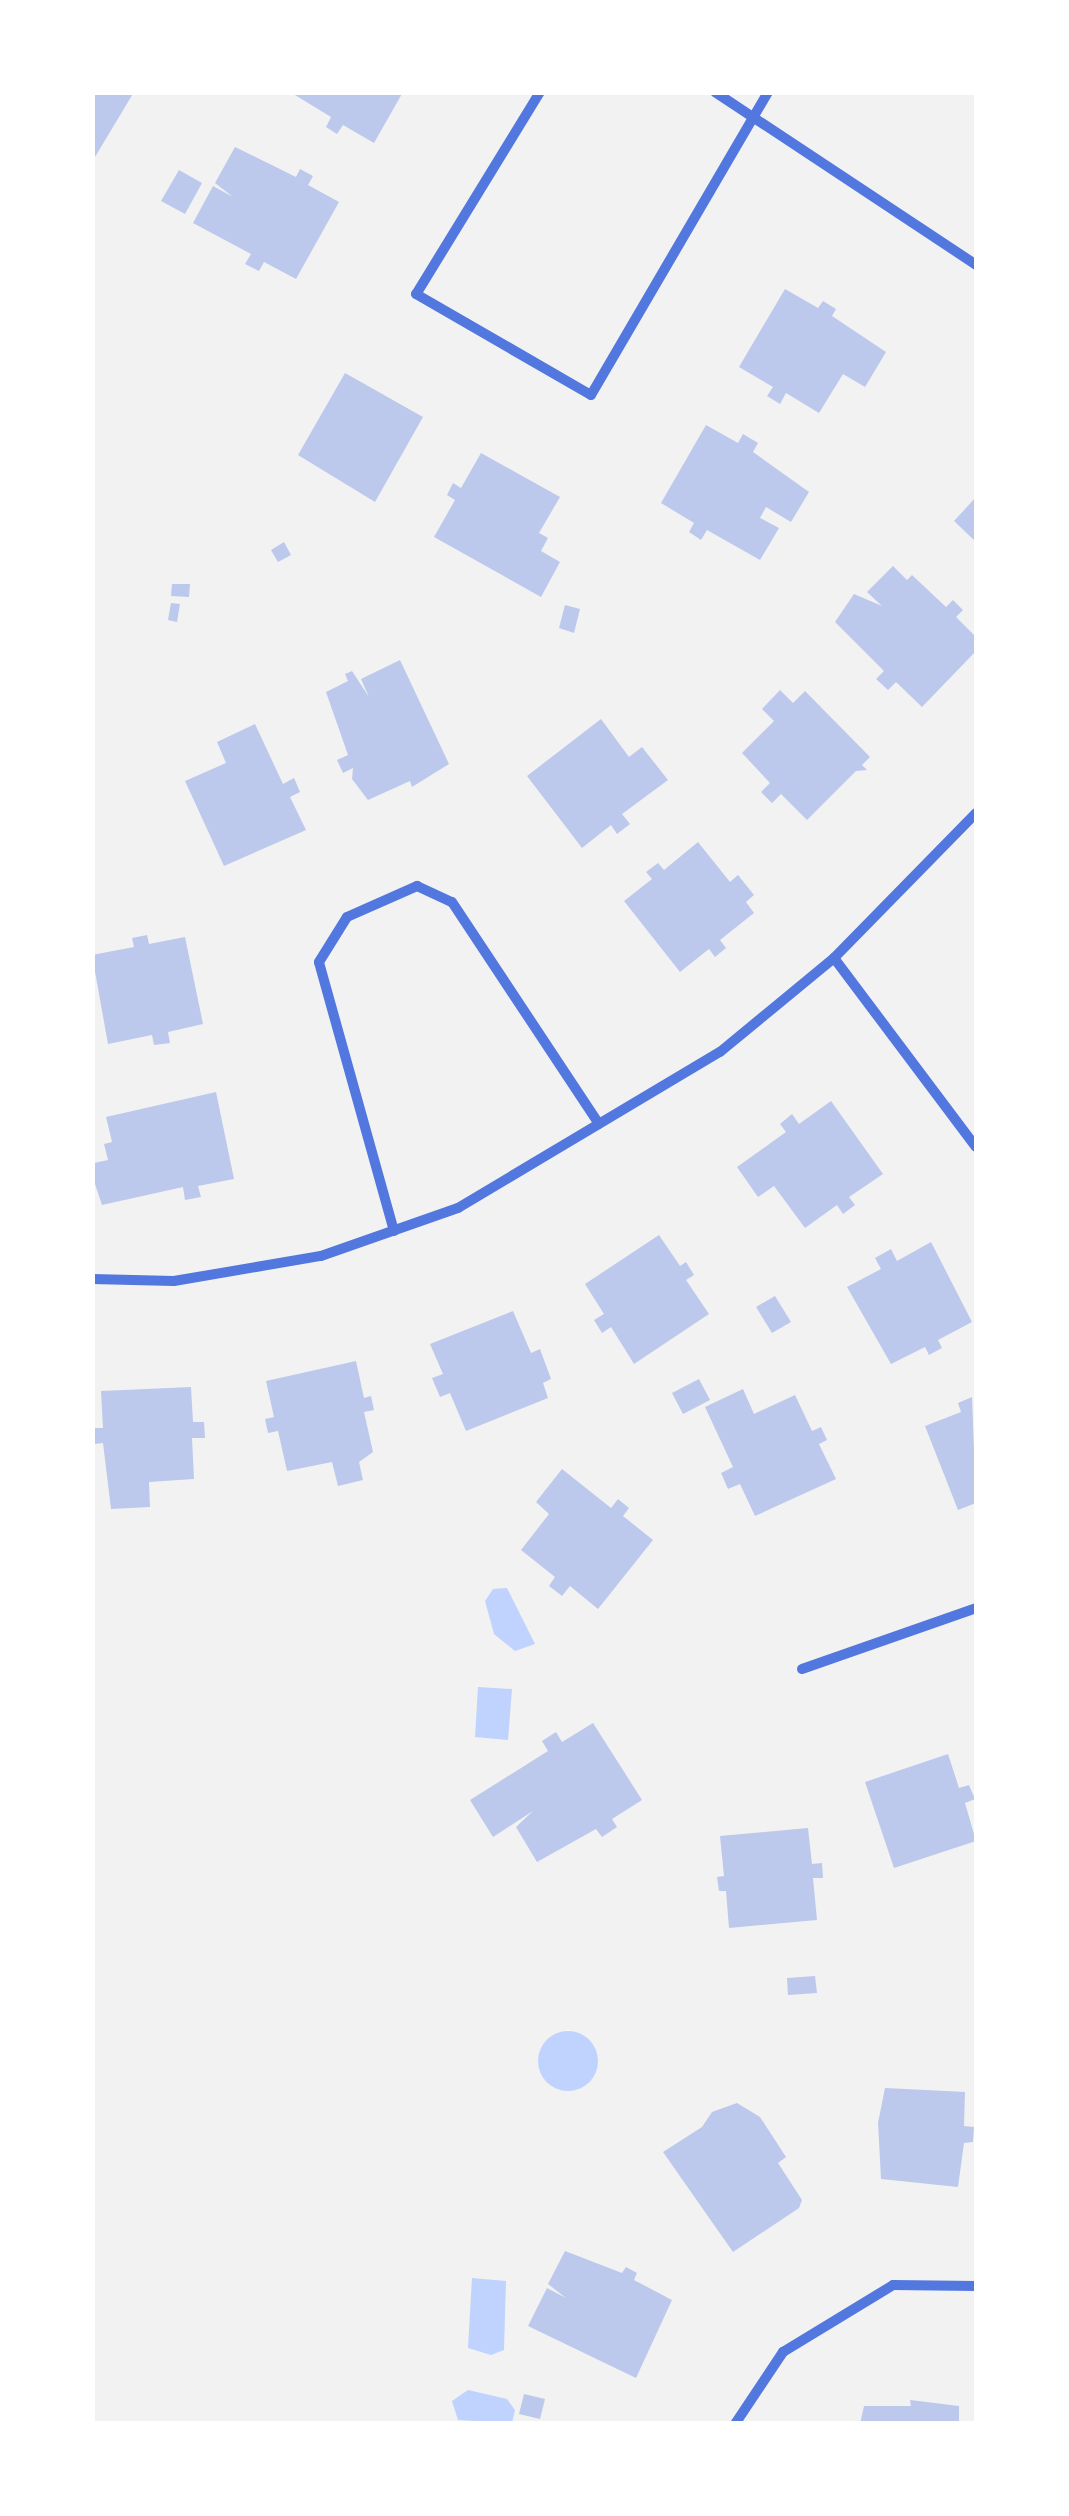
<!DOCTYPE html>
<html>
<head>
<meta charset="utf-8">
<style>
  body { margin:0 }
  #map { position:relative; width:1069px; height:2516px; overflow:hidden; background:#f2f2f2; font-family:"Source Sans 3",sans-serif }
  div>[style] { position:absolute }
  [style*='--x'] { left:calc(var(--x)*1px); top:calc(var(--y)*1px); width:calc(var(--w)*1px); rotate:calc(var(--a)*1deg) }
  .water>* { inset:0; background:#bfd3fe }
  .round { border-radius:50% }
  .building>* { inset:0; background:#bdc9ec }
  .minor>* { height:10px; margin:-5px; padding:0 5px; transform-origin:5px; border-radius:5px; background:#5277de }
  span { translate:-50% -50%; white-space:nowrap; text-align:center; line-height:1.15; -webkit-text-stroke:8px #fff; paint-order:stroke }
  .frame { position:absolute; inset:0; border:95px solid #fff; pointer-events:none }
</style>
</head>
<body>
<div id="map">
  <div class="water">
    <div style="clip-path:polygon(507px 1588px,535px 1644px,515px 1651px,494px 1634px,485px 1601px,493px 1589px)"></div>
    <div style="clip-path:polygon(478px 1687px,512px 1689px,508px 1740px,475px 1737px)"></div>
    <div class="round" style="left:538px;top:2031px;width:60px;height:60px"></div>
    <div style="clip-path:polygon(472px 2278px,506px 2281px,504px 2350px,491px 2355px,468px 2348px)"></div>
    <div style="clip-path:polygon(468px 2390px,507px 2399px,515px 2410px,512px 2423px,458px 2420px,452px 2401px)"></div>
  </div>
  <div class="building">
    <div style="clip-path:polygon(92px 92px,134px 92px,92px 162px)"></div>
    <div style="clip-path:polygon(290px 92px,403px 92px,374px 143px,343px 125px,337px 134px,326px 127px,331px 117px)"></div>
    <div style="clip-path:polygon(235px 147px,296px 177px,300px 169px,313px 176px,308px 185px,339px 202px,296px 279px,264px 262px,259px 271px,245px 264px,251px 254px,193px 223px,213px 186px,233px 197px,215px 183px)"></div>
    <div style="clip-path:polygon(179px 170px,202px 183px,185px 214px,161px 201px)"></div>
    <div style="clip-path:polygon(785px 289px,818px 308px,823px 301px,836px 309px,832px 316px,886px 352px,865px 387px,843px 374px,819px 413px,786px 393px,780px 404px,767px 396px,773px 387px,739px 367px)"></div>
    <div style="clip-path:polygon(345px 373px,423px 417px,375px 502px,298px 455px)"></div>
    <div style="clip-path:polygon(706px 425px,738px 443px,743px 434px,758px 443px,753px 452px,809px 492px,791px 522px,766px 507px,760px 518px,779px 528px,760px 560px,707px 530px,701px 540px,689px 532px,694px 523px,661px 503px)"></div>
    <div style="clip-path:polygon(481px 453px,560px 497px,539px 533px,548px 538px,541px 551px,560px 562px,541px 597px,434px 537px,455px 500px,447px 495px,453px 483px,461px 488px)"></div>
    <div style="clip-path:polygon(976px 497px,976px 542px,954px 521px)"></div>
    <div style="clip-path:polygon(284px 542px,291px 555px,278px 562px,271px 550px)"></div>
    <div style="clip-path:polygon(893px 566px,907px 580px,912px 575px,946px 607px,953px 600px,963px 610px,956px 617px,976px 637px,976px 651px,922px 707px,896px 682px,888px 690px,876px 679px,884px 671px,835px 622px,854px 594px,882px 606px,867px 592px)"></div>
    <div style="clip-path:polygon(172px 584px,190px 584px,189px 597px,171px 596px)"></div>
    <div style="clip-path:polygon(171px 603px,180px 604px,177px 622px,168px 620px)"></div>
    <div style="clip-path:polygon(565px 605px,580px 609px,574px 633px,559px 628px)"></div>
    <div style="clip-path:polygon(400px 660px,449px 764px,412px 787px,410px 781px,368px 800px,352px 779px,353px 768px,343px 773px,337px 760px,348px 755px,326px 692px,348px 681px,345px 674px,352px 671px,369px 697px,361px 679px)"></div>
    <div style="clip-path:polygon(780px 690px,793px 703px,805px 691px,870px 757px,862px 765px,867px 770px,856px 771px,807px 820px,781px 794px,772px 803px,761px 792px,770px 783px,742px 753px,774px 721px,762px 709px)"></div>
    <div style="clip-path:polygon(601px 719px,629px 757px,642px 747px,668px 780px,622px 814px,630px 824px,617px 834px,611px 825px,582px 848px,527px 776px)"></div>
    <div style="clip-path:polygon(255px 724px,283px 784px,294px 778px,300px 792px,290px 797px,306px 830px,224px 866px,185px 781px,226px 763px,217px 742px)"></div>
    <div style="clip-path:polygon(698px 842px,730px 882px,738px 875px,754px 895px,746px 902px,754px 913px,720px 940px,726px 948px,715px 957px,709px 949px,680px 972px,624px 901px,652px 879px,646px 872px,658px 863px,664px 870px)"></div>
    <div style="clip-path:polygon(147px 935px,149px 944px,185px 937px,203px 1024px,168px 1032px,170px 1043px,154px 1045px,152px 1035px,108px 1044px,92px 955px,134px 947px,132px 938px)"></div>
    <div style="clip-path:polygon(216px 1092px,234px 1179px,198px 1186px,201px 1197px,185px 1200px,183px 1187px,102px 1205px,92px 1175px,94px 1163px,108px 1160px,104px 1144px,112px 1142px,106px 1117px)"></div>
    <div style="clip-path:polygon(831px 1101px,883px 1174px,849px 1197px,855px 1205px,843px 1214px,837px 1205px,805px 1228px,774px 1186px,758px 1197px,737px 1167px,786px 1132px,780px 1124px,792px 1114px,799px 1124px)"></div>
    <div style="clip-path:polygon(659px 1235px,680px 1266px,686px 1262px,694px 1275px,686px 1280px,709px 1314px,634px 1364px,611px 1327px,602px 1333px,594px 1320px,604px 1314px,585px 1284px)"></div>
    <div style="clip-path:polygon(931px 1242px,972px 1322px,938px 1340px,942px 1348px,929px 1355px,925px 1347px,891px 1364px,847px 1287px,881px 1269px,875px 1258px,891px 1249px,897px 1261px)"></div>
    <div style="clip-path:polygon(775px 1296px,791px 1322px,772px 1333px,756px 1307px)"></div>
    <div style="clip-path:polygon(513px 1311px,531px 1353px,540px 1349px,551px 1379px,543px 1383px,548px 1398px,466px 1431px,450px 1393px,440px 1397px,432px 1378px,443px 1374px,430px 1344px)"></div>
    <div style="clip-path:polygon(356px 1361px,364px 1398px,371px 1396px,374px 1410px,364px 1412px,373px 1452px,359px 1462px,363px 1480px,338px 1486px,332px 1462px,287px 1471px,278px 1431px,268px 1433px,265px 1419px,274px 1417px,266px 1381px)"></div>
    <div style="clip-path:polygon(699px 1379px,710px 1400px,683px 1414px,672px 1393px)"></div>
    <div style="clip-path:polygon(191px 1387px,193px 1422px,204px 1422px,205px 1438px,192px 1438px,194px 1479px,149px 1482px,150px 1507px,111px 1509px,103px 1443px,94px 1444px,94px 1428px,103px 1428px,101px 1391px)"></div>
    <div style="clip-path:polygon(743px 1389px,754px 1414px,795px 1395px,812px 1431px,821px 1427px,827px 1440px,819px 1444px,836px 1479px,755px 1516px,740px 1484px,728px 1489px,721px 1473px,733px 1467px,705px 1407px)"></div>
    <div style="clip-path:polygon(972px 1397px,976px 1503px,958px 1510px,925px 1426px,961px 1412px,958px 1403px)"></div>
    <div style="clip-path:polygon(562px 1469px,611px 1508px,618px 1499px,629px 1508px,623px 1516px,653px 1540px,598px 1609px,570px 1586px,562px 1596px,549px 1586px,555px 1577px,521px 1550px,549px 1514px,536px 1502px)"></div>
    <div style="clip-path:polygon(593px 1723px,642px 1800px,612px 1819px,617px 1827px,602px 1837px,596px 1829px,537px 1862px,516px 1827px,533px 1811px,493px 1837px,470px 1800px,548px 1751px,542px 1741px,556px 1732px,562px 1742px)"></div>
    <div style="clip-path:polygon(948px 1754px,959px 1788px,969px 1785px,975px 1799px,965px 1803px,976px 1841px,894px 1868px,865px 1782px)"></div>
    <div style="clip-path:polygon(808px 1828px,812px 1864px,822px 1863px,823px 1878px,813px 1878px,817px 1920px,729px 1928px,726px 1891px,719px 1891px,717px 1877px,724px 1876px,720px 1836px)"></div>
    <div style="clip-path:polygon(815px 1976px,817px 1993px,788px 1995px,787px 1978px)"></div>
    <div style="clip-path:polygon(885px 2088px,965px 2092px,964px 2126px,974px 2127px,973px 2142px,964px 2143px,958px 2187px,881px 2179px,878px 2123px)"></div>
    <div style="clip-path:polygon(737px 2103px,760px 2117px,786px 2157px,778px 2163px,802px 2200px,799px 2208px,733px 2252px,663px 2152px,702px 2127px,712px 2112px)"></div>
    <div style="clip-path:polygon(565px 2251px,622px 2273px,626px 2267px,637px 2273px,634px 2280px,672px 2300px,636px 2378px,528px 2326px,547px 2288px,566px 2298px,548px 2284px)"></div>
    <div style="clip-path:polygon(524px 2394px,545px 2399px,540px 2419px,519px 2414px)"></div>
    <div style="clip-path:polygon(910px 2400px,959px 2406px,959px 2424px,860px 2424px,864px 2406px,911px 2406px)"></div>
  </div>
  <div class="minor">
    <div style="--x:540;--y:92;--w:237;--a:121.5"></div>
    <div style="--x:416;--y:294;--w:202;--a:30"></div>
    <div style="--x:591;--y:395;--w:351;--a:-59.7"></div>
    <div style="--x:715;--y:92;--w:313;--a:33.5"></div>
    <div style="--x:834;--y:958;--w:236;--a:53.1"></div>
    <div style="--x:394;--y:1231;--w:279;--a:-105.6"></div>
    <div style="--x:319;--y:962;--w:53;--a:-58.1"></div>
    <div style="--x:347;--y:917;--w:77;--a:-23.9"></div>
    <div style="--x:417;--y:886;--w:38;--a:25"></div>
    <div style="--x:452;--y:902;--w:266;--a:56.5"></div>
    <div style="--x:92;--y:1279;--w:82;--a:1.4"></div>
    <div style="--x:174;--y:1281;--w:149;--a:-9.7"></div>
    <div style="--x:321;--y:1256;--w:145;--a:-19.3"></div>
    <div style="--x:458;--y:1208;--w:305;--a:-30.8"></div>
    <div style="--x:720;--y:1052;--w:148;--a:-39.5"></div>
    <div style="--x:834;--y:958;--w:203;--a:-45.6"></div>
    <div style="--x:802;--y:1669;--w:184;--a:-19.3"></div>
    <div style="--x:735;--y:2424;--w:87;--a:-56.3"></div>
    <div style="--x:783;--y:2352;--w:129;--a:-31.3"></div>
    <div style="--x:893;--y:2285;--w:83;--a:0.7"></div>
  </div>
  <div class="frame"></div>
</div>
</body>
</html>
